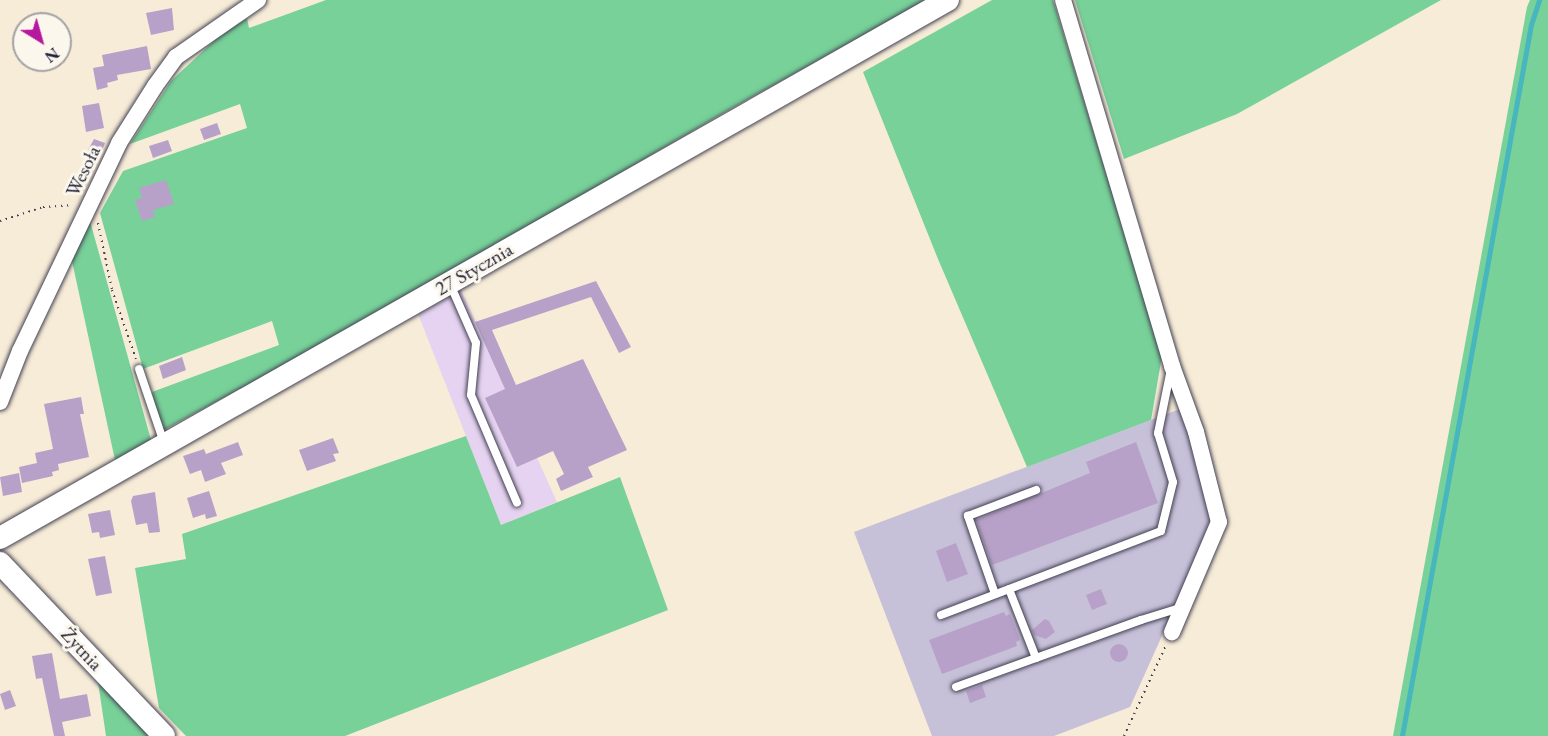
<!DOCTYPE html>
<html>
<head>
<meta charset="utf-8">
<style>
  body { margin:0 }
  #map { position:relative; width:1548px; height:736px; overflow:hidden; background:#f7ecd7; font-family:"EB Garamond",serif }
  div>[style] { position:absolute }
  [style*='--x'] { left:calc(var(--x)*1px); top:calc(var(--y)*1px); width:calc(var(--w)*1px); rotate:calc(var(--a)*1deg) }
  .built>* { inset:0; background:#e5d3f1 }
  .industrial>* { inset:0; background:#c7c0d9 }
  .green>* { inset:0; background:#77d198 }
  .stream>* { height:4.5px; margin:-2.25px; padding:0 2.25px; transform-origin:2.25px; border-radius:2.25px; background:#47b6bf }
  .building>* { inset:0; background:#b8a1c8 }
  .round { border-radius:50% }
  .path>* { height:2px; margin-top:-1px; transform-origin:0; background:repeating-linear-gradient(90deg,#424052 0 1.5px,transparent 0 6px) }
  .roads { filter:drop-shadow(0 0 2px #424052) drop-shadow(0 0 2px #424052) }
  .lane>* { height:8px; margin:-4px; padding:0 4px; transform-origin:4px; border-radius:4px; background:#fff }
  .street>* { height:16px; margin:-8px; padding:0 8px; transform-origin:8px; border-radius:8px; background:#fff }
  .secondary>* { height:22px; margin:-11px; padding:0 11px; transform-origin:11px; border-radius:11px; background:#fff }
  span { translate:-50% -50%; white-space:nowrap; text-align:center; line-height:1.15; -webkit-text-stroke:6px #fbf7ec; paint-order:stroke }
  .street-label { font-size:20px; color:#22223b }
  .north { position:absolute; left:12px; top:12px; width:60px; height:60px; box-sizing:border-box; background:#fbf7ec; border:2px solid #a4a2a5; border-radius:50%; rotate:143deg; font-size:16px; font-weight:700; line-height:24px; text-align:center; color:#22223b }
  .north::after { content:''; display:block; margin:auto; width:21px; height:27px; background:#b5179e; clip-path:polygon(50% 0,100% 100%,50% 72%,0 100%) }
</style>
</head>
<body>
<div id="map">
  <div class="built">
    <div style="clip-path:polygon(461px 290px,557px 502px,501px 525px,418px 314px)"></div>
  </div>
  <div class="industrial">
    <div style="clip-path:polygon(1180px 409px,1203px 482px,1213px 522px,1130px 707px,1054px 736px,932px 736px,854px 532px)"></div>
  </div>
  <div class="green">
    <div style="clip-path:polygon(326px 0,926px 0,727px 111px,379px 313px,162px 431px,152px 392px,279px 345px,272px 321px,143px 369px,100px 213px,123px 171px,247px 128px,240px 104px,130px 144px,171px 81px,216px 39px,247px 18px,249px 28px)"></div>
    <div style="clip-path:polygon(992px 0,1053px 0,1162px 356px,1151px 420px,1027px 467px,938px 259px,863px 72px)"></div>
    <div style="clip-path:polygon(1075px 0,1441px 0,1237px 114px,1124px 159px)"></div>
    <div style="clip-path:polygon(1530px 0,1548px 0,1548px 736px,1393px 736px,1527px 7px)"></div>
    <div style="clip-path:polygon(90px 221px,151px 440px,115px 460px,72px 261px)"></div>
    <div style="clip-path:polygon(466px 436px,501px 525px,620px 477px,668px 610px,345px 736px,186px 736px,159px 708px,135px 568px,186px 559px,182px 534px)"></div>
    <div style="clip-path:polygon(97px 675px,154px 736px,106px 736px)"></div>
  </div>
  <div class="stream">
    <div style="--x:1402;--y:736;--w:723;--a:-79.72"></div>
    <div style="--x:1531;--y:25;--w:26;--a:-72"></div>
  </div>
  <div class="building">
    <div style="clip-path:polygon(172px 8px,174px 30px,151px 35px,146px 13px)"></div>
    <div style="clip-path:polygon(147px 46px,151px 69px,117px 75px,118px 80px,107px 83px,108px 87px,97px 90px,93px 68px,104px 66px,102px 55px)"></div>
    <div style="clip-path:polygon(99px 103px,104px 128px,86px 132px,82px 106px)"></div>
    <div style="clip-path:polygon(217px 123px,221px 134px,204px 140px,200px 129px)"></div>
    <div style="clip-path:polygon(94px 139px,105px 143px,100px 155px,88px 150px)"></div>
    <div style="clip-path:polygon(168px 140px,172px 151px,153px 158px,149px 146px)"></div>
    <div style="clip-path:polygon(166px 180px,174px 204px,153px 210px,155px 217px,142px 221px,135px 200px,142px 198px,139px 188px)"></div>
    <div style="clip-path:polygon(596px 281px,631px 347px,619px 353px,591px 297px,492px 330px,516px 385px,583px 359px,627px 450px,588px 467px,593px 477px,561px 491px,556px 479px,564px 474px,553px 451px,517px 467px,485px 398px,505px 389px,475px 322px)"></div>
    <div style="clip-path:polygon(182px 357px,186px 370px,163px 379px,159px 366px)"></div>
    <div style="clip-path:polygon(81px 397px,84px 414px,80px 414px,89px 457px,58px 464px,59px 470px,52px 472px,53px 476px,22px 483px,19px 467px,37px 463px,35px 453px,53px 449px,44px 404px)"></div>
    <div style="clip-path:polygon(333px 438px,339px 453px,333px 454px,336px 461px,307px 471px,299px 450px)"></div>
    <div style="clip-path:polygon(238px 442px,243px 455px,221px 463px,226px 474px,205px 482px,201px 470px,190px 474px,183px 456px,204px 449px,206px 454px)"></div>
    <div style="clip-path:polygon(1136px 442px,1158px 503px,992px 565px,976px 520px,1090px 473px,1086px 462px)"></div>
    <div style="clip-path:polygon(19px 473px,22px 492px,3px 496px,0 477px)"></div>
    <div style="clip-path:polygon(209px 491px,217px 516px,206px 519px,205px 514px,193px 518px,187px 498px)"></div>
    <div style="clip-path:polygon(155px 492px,160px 532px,149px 533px,147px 523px,136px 525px,131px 501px,133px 496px)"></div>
    <div style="clip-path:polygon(110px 510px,115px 535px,100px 538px,99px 532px,92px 533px,88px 514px)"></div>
    <div style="clip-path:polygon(956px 543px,968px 574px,947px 582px,936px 551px)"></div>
    <div style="clip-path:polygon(105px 556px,112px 593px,96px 596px,88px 559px)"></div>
    <div style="clip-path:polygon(1101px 589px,1107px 604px,1092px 610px,1086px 595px)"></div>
    <div style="clip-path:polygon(1004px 612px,1006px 616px,1010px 614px,1020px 640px,1016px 642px,1017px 646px,942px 674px,929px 640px)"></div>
    <div style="clip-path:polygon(1045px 619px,1049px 621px,1055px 632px,1046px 639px,1034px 635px,1032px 630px)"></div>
    <div class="round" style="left:1110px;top:644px;width:18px;height:18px"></div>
    <div style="clip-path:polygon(52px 653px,60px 699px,87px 694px,91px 716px,62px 722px,65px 736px,54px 736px,42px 678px,36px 679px,32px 656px)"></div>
    <div style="clip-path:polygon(982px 685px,986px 697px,970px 703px,966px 691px)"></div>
    <div style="clip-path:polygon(10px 690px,16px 706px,5px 710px,0 694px)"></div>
  </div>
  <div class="path">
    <div style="--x:0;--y:221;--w:45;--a:-18"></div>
    <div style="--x:43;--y:207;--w:30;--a:-4"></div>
    <div style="--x:98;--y:223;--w:68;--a:78.2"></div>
    <div style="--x:112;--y:290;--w:73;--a:70.8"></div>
    <div style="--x:1124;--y:736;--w:100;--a:-65.2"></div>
  </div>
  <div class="roads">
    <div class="lane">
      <div style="--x:450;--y:284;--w:64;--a:66.2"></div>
      <div style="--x:476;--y:343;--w:52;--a:95.5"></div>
      <div style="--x:471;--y:395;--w:117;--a:66.9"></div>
      <div style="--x:139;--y:369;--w:78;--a:71.3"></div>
      <div style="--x:995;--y:594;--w:83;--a:-109.1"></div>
      <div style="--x:968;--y:516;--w:73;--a:-20.9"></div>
      <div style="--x:941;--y:615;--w:235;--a:-20.9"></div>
      <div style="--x:1161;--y:531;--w:50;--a:-76.2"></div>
      <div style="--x:1173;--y:482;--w:51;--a:-107"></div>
      <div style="--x:1158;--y:433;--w:65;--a:-78.5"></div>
      <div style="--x:1036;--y:658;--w:112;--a:-19.9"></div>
      <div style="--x:1141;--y:620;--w:44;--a:-17.2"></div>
      <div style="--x:956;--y:687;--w:85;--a:-19.9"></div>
      <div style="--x:1036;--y:658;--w:74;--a:-111.4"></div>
    </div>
    <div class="street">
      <div style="--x:1063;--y:0;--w:382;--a:73.4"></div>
      <div style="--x:1172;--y:366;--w:70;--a:70"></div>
      <div style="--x:1196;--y:432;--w:93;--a:75.7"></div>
      <div style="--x:1219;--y:522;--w:120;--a:113.1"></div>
      <div style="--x:0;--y:402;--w:55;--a:-68.6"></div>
      <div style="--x:20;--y:351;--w:230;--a:-64.5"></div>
      <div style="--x:119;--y:143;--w:67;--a:-57.7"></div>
      <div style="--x:155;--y:86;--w:36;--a:-54"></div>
      <div style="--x:176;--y:57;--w:100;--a:-34.8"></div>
    </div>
    <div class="secondary">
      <div style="--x:0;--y:538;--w:1090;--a:-29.58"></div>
      <div style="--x:0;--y:563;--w:238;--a:46.5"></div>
    </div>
  </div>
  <div class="street-label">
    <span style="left:83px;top:171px;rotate:-64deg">Wesoła</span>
    <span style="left:474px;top:269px;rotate:-30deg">27 Stycznia</span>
    <span style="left:82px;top:649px;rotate:47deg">Żytnia</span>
  </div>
  <div class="north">N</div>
</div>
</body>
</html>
